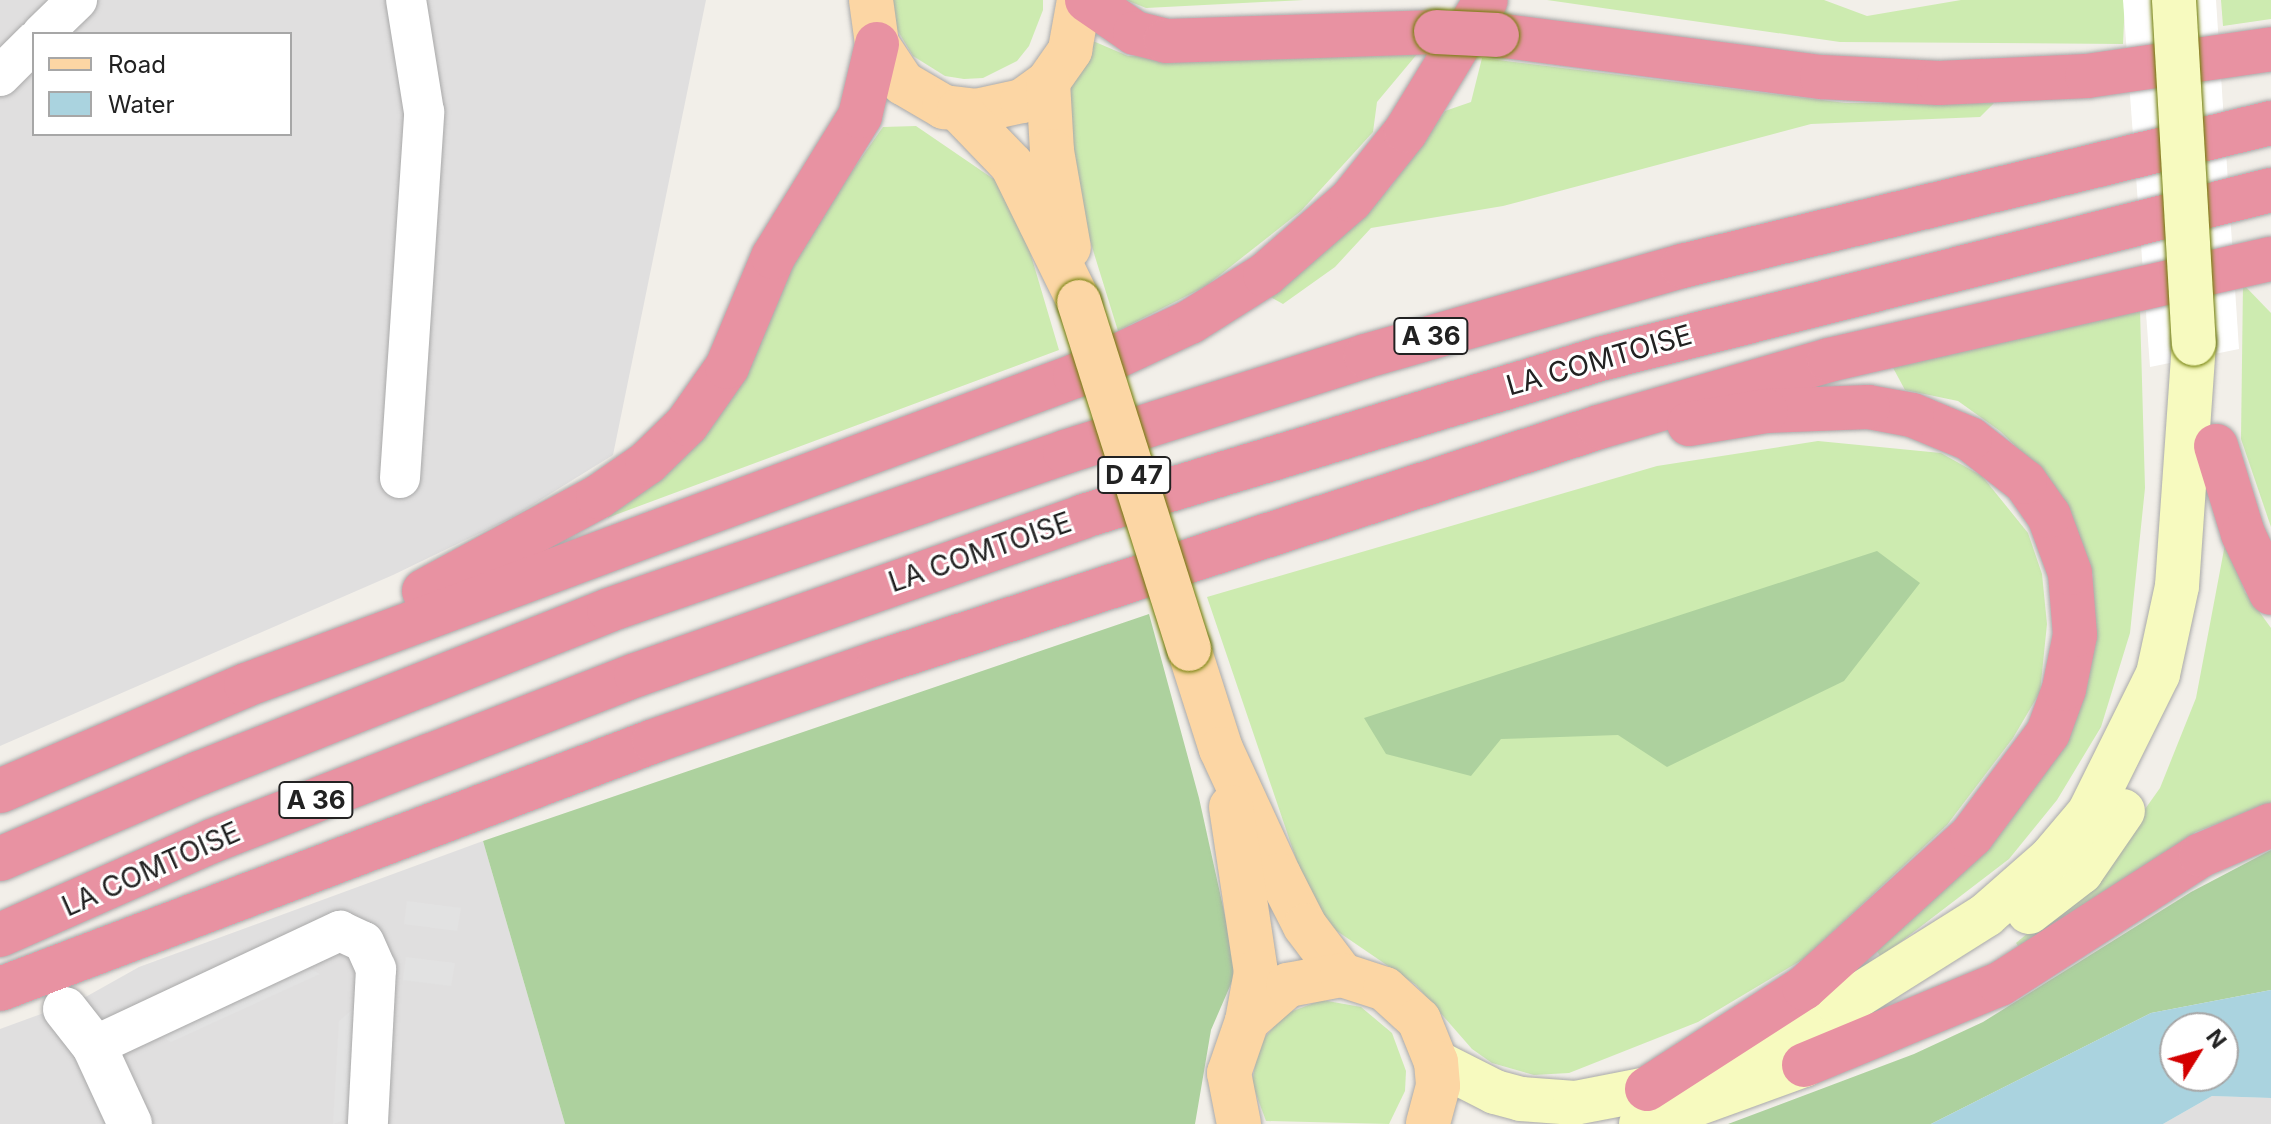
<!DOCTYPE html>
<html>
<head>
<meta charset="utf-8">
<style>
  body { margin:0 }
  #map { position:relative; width:2271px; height:1124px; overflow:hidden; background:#f2efe9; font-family:Inter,sans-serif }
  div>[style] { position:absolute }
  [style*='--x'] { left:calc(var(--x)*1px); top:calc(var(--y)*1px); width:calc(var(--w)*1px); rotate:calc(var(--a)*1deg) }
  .residential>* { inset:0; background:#e0dfdf }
  .grass>* { inset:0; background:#cdebb0 }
  .forest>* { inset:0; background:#add19e }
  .parking>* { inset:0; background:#e2e2e2 }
  .water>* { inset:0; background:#aad3df }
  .pier>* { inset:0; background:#fff }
  .roads { filter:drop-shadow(0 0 2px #a9a9a9) drop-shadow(0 0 2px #a9a9a9) }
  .minor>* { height:40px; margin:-20px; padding:0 20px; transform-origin:20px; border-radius:20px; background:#fff }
  .tertiary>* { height:44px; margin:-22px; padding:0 22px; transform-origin:22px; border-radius:22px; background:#fff }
  .secondary>* { height:44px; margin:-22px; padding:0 22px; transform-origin:22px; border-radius:22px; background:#f7fabf }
  .primary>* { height:44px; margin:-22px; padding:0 22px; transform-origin:22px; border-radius:22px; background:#fcd6a4 }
  .motorway>* { height:44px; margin:-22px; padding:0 22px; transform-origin:22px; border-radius:22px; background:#e892a2 }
  .bridges { filter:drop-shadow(0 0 2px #707d05) drop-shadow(0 0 2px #707d05) }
  .secondary-bridge>* { height:44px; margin:-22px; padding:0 22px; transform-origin:22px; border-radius:22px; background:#f7fabf }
  .primary-bridge>* { height:44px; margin:-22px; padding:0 22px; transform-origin:22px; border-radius:22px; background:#fcd6a4 }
  .motorway-bridge>* { height:44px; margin:-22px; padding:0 22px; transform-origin:22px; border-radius:22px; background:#e892a2 }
  span { translate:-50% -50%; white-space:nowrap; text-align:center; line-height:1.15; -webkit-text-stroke:6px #fff; paint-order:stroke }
  .shield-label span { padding:2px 6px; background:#fff; border:2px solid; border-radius:6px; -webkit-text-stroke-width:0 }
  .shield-label { font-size:26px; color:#222; font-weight:700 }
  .street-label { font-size:28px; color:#222 }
  .legend { position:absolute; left:32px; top:32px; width:260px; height:104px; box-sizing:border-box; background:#fff; border:2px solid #a7a7a7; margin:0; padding:10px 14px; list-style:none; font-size:24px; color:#222 }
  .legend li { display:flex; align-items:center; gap:16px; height:40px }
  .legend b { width:40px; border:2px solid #a7a7a7 }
  .north { position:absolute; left:2159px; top:1012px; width:80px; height:80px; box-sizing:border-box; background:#fff; border:2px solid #a7a7a7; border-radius:50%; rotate:53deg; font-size:22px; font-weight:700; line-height:32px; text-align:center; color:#222 }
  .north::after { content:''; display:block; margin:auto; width:28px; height:36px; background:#d40000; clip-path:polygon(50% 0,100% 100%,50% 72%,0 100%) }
</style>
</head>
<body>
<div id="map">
  <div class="residential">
    <div style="clip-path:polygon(evenodd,0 0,706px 0,613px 455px,513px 517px,393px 575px,0 746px,0 0,34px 34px,290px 34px,290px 134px,34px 134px,34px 34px)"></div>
    <div style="clip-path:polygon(483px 841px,565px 1124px,0 1124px,0 1029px,82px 999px,139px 967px)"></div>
    <div style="clip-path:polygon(2212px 1096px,2271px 1098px,2271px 1124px,2163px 1124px)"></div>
  </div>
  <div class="grass">
    <div style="clip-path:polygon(891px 0,1043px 0,1043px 10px,1029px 46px,1017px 61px,983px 78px,964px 79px,945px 76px,913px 56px,893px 23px)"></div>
    <div style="clip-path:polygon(1126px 0,1304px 0,1146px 8px)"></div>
    <div style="clip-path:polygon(1547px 0,1824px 0,1867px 16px,1961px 0,2125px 0,2123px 44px,1840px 42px)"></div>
    <div style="clip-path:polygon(2221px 0,2271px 0,2271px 19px,2223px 26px)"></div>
    <div style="clip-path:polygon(1093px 41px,1128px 56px,1418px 53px,1377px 102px,1373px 132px,1301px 211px,1206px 286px,1118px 331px,1071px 179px,1060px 102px)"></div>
    <div style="clip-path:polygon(1482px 58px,1846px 103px,1994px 103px,1980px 117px,1811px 124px,1503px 206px,1371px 228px,1335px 267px,1283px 304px,1267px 295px,1389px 189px,1445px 111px,1471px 102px)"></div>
    <div style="clip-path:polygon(916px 126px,998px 182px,1025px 235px,1059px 350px,607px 518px,694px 439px,830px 202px,883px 127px)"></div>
    <div style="clip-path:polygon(2243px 284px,2271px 313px,2271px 527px,2241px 439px)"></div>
    <div style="clip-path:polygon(2140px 310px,2145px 488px,2130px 633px,2101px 727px,2057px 800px,2009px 859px,1881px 957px,1873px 946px,2092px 650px,2093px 575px,2048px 478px,2000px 431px,1958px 401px,1905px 390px,1891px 364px)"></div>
    <div style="clip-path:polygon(1818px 441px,1941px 453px,1982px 476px,2028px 533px,2042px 574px,2047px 624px,2040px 692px,2013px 738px,1947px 825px,1805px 958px,1698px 1022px,1569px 1073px,1534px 1075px,1492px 1063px,1472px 1049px,1416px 985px,1331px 927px,1310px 900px,1207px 597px,1657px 466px)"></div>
    <div style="clip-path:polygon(2226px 539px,2245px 592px,2271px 628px,2271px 803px,2196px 832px,2020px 949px,2016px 943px,2076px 893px,2121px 843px,2160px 788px,2196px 698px)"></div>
    <div style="clip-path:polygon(1322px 1000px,1361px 1007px,1392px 1033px,1406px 1071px,1405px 1091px,1389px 1124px,1266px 1121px,1252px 1083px,1259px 1044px,1285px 1014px)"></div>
  </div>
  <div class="forest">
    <div style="clip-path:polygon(1877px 551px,1920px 583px,1844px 681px,1667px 767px,1618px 735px,1501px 739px,1471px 776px,1386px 754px,1364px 718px)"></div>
    <div style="clip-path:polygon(1149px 614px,1199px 798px,1237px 970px,1211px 1030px,1195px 1124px,565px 1124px,483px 841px)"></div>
    <div style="clip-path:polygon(2271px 850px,2271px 990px,2151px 1013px,1931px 1124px,1728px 1124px,1914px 1054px,1983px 1022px,2191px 892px)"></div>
  </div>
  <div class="parking">
    <div style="clip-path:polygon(407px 901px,461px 908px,457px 931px,404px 924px)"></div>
    <div style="clip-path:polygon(406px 957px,455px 963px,451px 986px,403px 980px)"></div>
    <div style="clip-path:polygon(295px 962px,320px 974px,171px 1042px,146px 1028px)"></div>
    <div style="clip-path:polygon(364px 1000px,358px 1116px,333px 1124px,339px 1021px)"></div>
  </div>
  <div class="water">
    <div style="clip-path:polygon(evenodd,2271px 990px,2271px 1098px,2212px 1096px,2163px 1124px,1931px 1124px,2151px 1013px,2271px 990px,2175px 1028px,2223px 1028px,2223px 1076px,2175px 1076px,2175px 1028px)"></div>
  </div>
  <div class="pier">
    <div style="clip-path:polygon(2123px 0,2216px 0,2239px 349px,2150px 367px)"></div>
  </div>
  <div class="roads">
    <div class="minor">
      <div style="--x:42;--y:34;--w:49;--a:-44.2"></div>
      <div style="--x:0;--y:76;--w:48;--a:-45"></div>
      <div style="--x:400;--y:478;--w:367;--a:-86.2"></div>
      <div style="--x:424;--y:112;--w:113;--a:-99.1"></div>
      <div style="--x:94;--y:1046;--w:272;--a:-25.1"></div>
      <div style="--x:340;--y:931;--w:26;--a:25"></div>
      <div style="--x:364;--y:942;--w:30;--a:66"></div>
      <div style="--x:376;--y:969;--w:155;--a:93"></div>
    </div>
    <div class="tertiary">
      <div style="--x:65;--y:1009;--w:47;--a:51.9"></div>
      <div style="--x:94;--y:1046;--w:86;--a:65.2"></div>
    </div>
    <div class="secondary">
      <div style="--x:2029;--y:912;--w:66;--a:-37.6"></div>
      <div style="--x:2081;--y:872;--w:74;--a:-55.5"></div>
      <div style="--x:1436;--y:1062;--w:66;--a:27"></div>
      <div style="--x:1495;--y:1092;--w:27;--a:15"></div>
      <div style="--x:1521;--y:1099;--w:54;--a:4.2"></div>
      <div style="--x:1575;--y:1103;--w:73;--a:-11"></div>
      <div style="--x:1647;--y:1089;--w:115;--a:-21"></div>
      <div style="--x:1754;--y:1048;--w:95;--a:-25.5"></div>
      <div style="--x:1840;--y:1007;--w:173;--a:-32.2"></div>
      <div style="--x:1986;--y:915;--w:86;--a:-41.2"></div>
      <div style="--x:2051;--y:858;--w:59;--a:-49.8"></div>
      <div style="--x:2089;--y:813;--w:155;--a:-63.6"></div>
      <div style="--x:2158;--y:674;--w:90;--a:-77.8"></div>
      <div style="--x:2177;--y:586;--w:244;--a:-86"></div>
      <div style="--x:1641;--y:1124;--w:173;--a:-19.9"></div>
      <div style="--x:1804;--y:1065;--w:36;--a:-32"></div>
    </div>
    <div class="primary">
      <div style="--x:871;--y:0;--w:44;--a:82.2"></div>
      <div style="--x:877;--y:44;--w:47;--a:56.3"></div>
      <div style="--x:903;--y:83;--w:48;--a:30.3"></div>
      <div style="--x:944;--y:107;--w:32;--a:7"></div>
      <div style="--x:976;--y:111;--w:47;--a:-12.3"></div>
      <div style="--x:1022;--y:101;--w:32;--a:-36"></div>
      <div style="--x:1048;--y:82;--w:39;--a:-55"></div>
      <div style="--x:1070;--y:50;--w:51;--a:-79.8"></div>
      <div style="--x:1048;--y:82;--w:69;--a:86.7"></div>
      <div style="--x:1052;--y:151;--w:98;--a:80.1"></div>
      <div style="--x:959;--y:110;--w:76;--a:46.1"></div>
      <div style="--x:1012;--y:165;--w:153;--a:63.9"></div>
      <div style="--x:1189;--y:649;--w:105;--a:72.3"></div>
      <div style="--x:1221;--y:749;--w:139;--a:65.3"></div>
      <div style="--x:1279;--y:875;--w:57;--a:63"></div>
      <div style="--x:1305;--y:926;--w:61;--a:52.9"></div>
      <div style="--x:1231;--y:807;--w:167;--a:81.4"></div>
      <div style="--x:1256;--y:972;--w:50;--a:100.4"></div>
      <div style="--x:1239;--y:1124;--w:52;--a:-101.1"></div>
      <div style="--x:1229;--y:1073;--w:55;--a:-70.9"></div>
      <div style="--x:1247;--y:1021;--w:55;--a:-41.3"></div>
      <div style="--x:1288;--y:985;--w:55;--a:-10.5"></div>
      <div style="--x:1342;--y:975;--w:45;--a:18"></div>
      <div style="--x:1385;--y:989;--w:46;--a:42.4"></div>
      <div style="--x:1419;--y:1020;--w:45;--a:68"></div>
      <div style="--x:1436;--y:1062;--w:24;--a:85"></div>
      <div style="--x:1438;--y:1086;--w:39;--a:105"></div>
    </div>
    <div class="motorway">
      <div style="--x:1087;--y:0;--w:58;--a:34.5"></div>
      <div style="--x:1135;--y:33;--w:32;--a:14"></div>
      <div style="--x:1166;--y:41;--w:270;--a:-1.9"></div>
      <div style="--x:1497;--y:35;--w:328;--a:7.4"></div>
      <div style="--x:1822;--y:77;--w:117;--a:2.9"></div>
      <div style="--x:1939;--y:83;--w:148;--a:-2.7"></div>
      <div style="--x:2087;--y:76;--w:186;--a:-8.3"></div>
      <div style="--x:2216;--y:446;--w:92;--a:72.9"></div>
      <div style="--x:2243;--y:534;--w:65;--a:64.6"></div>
      <div style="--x:424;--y:591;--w:198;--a:-28.4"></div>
      <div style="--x:598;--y:497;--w:60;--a:-34.8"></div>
      <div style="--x:647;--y:463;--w:56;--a:-44.3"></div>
      <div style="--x:687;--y:424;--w:70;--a:-54.9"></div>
      <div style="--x:727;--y:367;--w:119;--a:-67.3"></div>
      <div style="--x:773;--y:257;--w:166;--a:-58.3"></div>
      <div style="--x:860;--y:116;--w:74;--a:-76.7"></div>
      <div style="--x:0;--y:791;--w:268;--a:-23.3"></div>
      <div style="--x:246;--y:685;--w:885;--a:-20.44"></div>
      <div style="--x:1075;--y:376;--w:127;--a:-25.2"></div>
      <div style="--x:1190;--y:322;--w:89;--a:-32.1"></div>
      <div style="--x:1265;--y:275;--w:114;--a:-41.1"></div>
      <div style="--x:1351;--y:200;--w:88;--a:-51.4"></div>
      <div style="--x:1406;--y:131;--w:153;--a:-58.6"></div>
      <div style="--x:0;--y:859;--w:218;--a:-23.3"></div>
      <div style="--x:200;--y:773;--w:440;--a:-21.7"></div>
      <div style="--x:609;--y:610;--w:483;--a:-19.1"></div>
      <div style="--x:1065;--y:452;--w:316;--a:-17.7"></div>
      <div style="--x:1366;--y:356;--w:329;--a:-15.9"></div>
      <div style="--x:1682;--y:266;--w:606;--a:-13.65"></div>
      <div style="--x:0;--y:935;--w:232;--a:-23.9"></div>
      <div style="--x:212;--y:841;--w:455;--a:-21.4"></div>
      <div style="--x:636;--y:675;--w:475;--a:-19.5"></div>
      <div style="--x:1084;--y:516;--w:539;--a:-16.92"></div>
      <div style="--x:1600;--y:359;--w:692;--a:-14.14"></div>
      <div style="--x:0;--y:989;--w:699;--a:-20.77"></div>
      <div style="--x:654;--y:741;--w:239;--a:-19.3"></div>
      <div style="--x:880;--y:662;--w:756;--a:-18.1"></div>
      <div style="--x:1599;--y:427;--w:240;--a:-16.2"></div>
      <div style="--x:1829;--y:360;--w:453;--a:-12.9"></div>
      <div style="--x:1804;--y:1065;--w:212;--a:-22.5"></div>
      <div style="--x:2000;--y:984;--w:239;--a:-32.7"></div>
      <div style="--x:2201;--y:855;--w:76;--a:-23.2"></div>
      <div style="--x:1647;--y:1089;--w:187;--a:-32.8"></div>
      <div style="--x:1804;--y:988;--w:227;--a:-42.3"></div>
      <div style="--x:1972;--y:835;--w:127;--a:-53.3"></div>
      <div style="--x:2048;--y:733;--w:47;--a:-70"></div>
      <div style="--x:2064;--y:689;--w:55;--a:-78.5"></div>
      <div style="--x:2075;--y:635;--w:62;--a:-94.6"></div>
      <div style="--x:2070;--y:573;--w:61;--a:-110.2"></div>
      <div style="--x:2049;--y:516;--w:42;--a:-125.2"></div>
      <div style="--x:2025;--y:482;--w:70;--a:-142"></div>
      <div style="--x:1970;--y:439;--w:63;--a:-157.5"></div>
      <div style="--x:1912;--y:415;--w:45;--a:-169.7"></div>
      <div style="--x:1868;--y:407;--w:102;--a:177.8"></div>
      <div style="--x:1766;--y:411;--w:78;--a:170.4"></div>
    </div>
  </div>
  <div class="bridges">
    <div class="secondary-bridge">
      <div style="--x:2174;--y:0;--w:344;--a:86.7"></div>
    </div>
    <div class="primary-bridge">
      <div style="--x:1079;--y:302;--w:364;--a:72.4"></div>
    </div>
    <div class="motorway-bridge">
      <div style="--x:1436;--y:32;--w:61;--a:2.8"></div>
    </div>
  </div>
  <div class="shield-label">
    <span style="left:1431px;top:336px">A 36</span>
    <span style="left:1134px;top:475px">D 47</span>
    <span style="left:316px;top:800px">A 36</span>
  </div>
  <div class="street-label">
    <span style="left:1599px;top:360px;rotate:-16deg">LA COMTOISE</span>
    <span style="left:980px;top:552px;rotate:-19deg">LA COMTOISE</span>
    <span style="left:151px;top:869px;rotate:-24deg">LA COMTOISE</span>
  </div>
  <ul class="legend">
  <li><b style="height:10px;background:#fcd6a4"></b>Road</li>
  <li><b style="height:22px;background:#aad3df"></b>Water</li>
  </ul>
  <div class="north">N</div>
</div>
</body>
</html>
